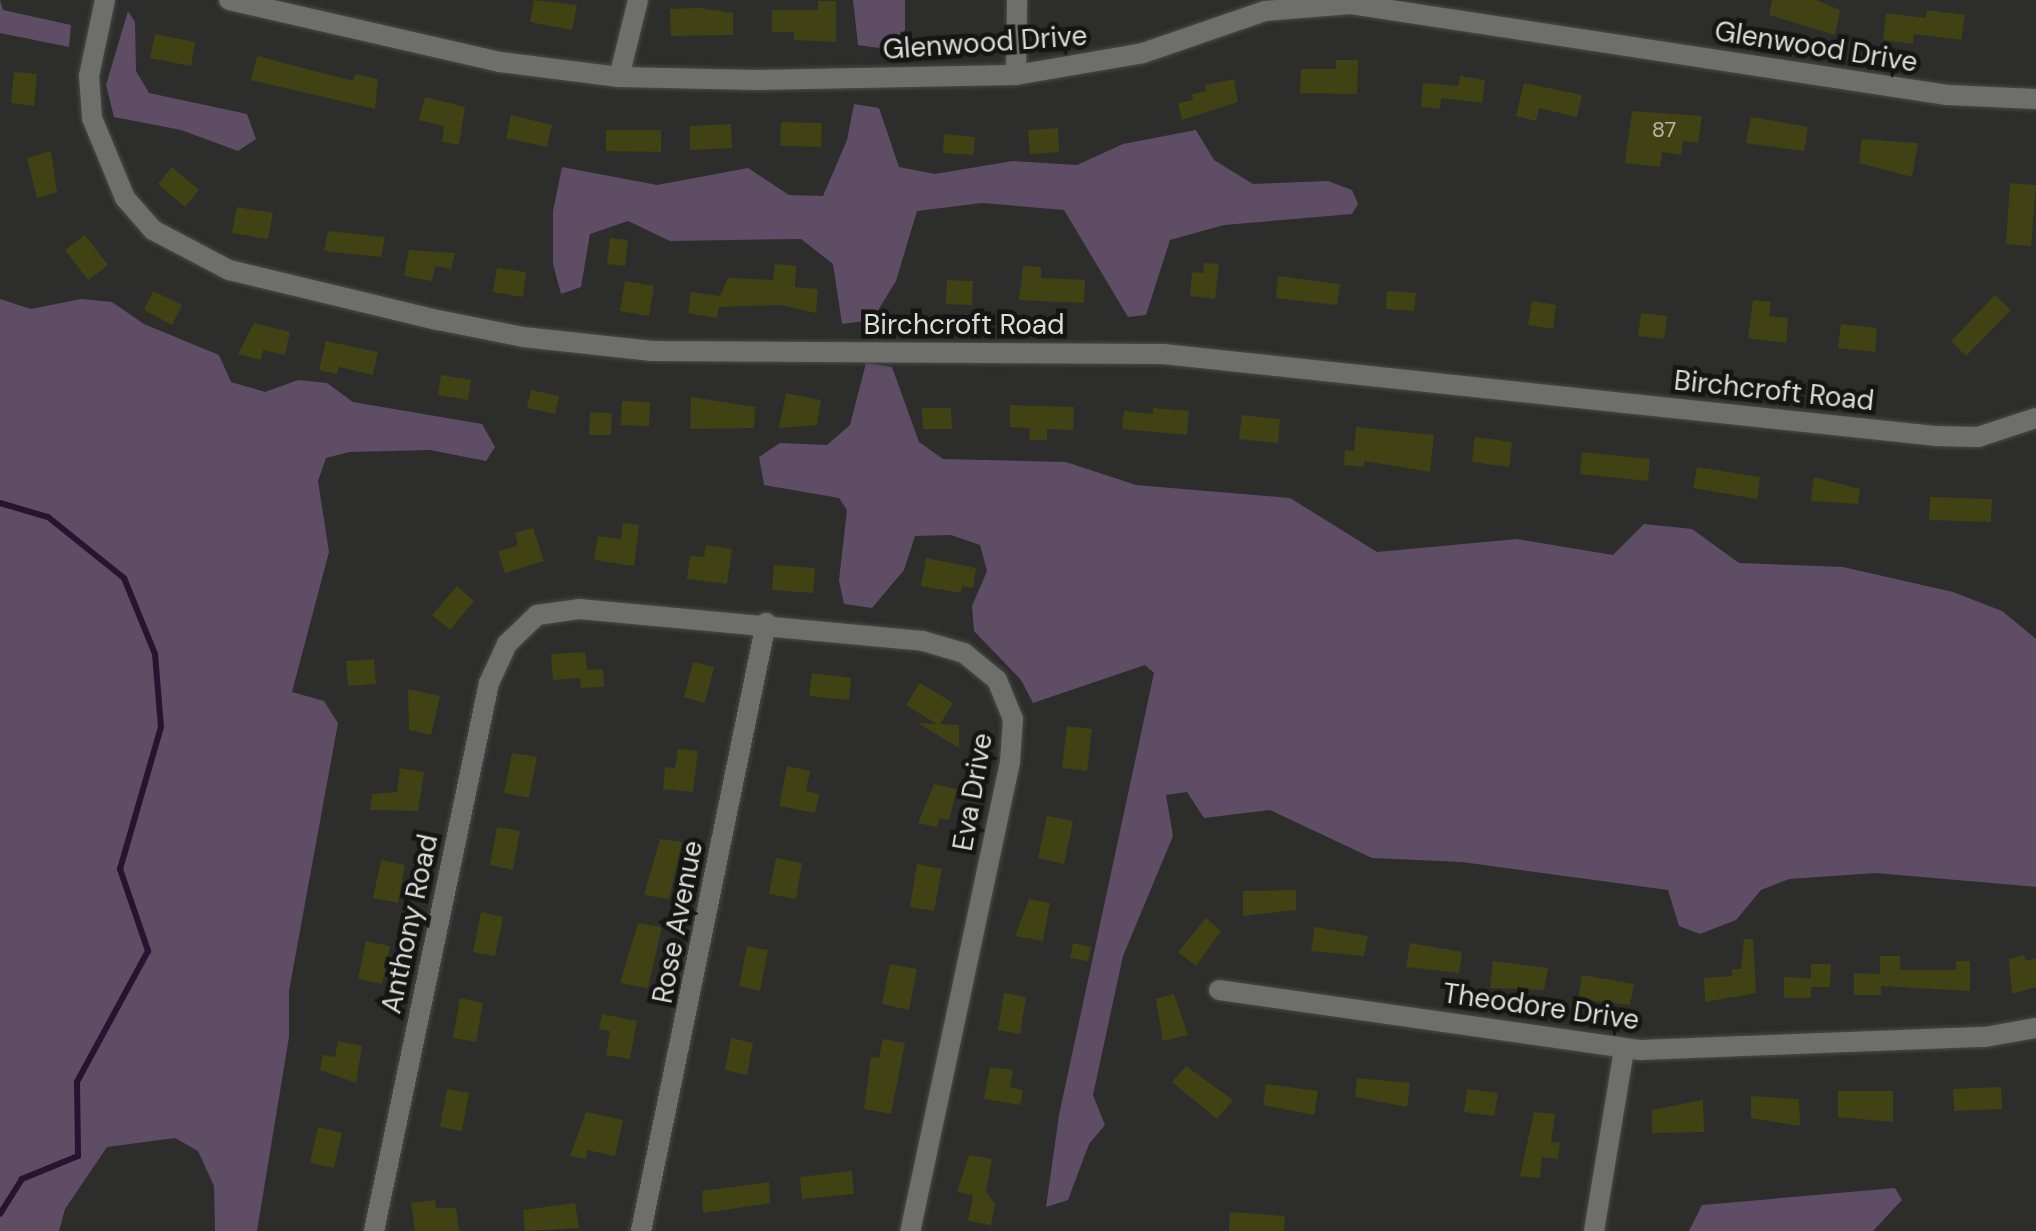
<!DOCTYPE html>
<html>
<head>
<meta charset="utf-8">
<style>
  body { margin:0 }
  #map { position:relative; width:2036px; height:1231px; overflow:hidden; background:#2d2d2b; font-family:"DM Sans",sans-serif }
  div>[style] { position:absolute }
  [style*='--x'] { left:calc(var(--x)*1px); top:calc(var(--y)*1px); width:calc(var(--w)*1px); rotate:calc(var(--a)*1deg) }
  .green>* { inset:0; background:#5e4d65 }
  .stream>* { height:6px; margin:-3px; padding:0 3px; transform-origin:3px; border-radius:3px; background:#291333 }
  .building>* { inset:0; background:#414214 }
  .roads { filter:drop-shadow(0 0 2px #494947) drop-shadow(0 0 2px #494947) }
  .street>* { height:20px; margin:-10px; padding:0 10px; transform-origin:10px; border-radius:10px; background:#6e6f6b }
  span { translate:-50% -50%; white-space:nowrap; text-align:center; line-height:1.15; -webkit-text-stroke:9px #151514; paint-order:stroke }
  .number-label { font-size:22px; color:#b5b6a8 }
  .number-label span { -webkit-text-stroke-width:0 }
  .street-label { font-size:28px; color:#dcdcda }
</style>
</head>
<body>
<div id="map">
  <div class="green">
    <div style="clip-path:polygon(0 0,3px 10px,71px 25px,69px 47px,0 33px)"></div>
    <div style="clip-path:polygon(853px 0,905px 0,905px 30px,886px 49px,858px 45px)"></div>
    <div style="clip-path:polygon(128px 11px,135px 22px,136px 71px,149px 93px,247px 114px,256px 139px,238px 151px,181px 130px,114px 117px,106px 85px)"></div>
    <div style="clip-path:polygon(854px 104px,879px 108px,899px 167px,935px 174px,1013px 161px,1077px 165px,1123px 144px,1196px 130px,1214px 160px,1253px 184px,1328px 181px,1352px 190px,1358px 204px,1352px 214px,1224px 225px,1170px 240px,1146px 315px,1128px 317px,1064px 210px,982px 203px,917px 211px,896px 281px,872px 320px,842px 324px,833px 264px,801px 239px,670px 241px,628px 221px,590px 234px,581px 287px,561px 294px,553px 264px,553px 211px,562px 167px,657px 185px,748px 168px,789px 195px,823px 196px,847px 140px)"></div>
    <div style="clip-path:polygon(0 299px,31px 309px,81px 299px,112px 302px,144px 324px,219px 355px,231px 382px,265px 392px,298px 380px,327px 383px,353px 402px,482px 424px,495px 447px,486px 461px,430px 450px,349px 452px,326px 458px,318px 481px,329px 552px,292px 692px,324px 701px,338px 723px,289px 991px,289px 1037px,257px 1231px,215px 1231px,214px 1186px,198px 1151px,175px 1138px,107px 1147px,65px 1209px,59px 1231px,0 1231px)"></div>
    <div style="clip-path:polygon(866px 363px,892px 367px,919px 442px,943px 459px,1066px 462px,1136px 485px,1290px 498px,1377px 552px,1517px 539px,1613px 555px,1644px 524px,1692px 529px,1739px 563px,1843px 567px,1953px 592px,2002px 611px,2036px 639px,2036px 887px,1876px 873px,1789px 879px,1761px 890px,1736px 920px,1700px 934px,1679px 926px,1668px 890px,1462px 862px,1372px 858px,1270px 810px,1204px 818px,1187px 792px,1166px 795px,1173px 836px,1123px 956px,1093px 1095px,1105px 1125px,1089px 1144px,1068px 1200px,1046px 1207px,1059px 1115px,1154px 673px,1145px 665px,1033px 703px,1021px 680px,974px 631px,972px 606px,987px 571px,980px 545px,951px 535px,915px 536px,904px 570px,872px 608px,844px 604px,839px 580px,847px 510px,839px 498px,764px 485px,759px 457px,780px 443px,827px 445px,850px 425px)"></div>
    <div style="clip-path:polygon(1895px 1188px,1902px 1200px,1873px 1231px,1689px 1231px,1702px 1205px)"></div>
  </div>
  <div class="stream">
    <div style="--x:0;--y:503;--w:50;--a:16.3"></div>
    <div style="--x:48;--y:517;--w:97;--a:38.8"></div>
    <div style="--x:124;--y:578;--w:82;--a:67.8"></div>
    <div style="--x:155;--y:654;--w:73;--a:85.3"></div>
    <div style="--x:161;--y:727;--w:148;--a:106.1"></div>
    <div style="--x:120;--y:869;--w:87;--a:71.1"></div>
    <div style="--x:148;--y:951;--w:149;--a:118.5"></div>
    <div style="--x:77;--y:1082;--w:74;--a:89.2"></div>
    <div style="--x:78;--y:1156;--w:61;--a:157.7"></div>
    <div style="--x:22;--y:1179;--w:41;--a:122.2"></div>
  </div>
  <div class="building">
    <div style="clip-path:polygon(534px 0,577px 5px,572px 30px,530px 22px)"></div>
    <div style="clip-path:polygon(1772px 0,1816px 0,1840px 10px,1835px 35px,1769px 15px)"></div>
    <div style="clip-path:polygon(818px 1px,836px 1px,836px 42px,794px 40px,794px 32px,772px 32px,772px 10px,818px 10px)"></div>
    <div style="clip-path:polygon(699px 8px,733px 13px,733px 35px,671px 36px,670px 9px)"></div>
    <div style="clip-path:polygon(1927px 10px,1965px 15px,1961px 40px,1914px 34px,1913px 44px,1883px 40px,1886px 13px,1926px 18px)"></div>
    <div style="clip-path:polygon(155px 34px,195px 42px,191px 66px,150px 58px)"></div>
    <div style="clip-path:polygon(257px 56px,353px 81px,355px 74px,378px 79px,375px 109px,251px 80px)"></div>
    <div style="clip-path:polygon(1336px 60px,1358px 60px,1357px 94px,1300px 93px,1301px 69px,1336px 69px)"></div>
    <div style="clip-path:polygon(14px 72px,37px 74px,34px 106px,11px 103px)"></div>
    <div style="clip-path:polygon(1460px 76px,1485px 80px,1482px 103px,1441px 98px,1440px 109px,1421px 107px,1423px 83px,1458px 86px)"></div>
    <div style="clip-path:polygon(1234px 79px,1238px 102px,1182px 120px,1178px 103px,1193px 100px,1192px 94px,1206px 91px,1205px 85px)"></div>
    <div style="clip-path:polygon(1524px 83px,1582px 95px,1577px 117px,1539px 108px,1536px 121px,1516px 116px)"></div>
    <div style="clip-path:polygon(425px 97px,465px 107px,459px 145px,442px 142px,444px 126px,419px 120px)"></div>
    <div style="clip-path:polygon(1632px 111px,1702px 116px,1698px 143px,1683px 141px,1681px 155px,1662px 152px,1660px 167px,1625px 163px)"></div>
    <div style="clip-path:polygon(511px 115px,552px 125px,547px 147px,506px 138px)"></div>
    <div style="clip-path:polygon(1751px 117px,1808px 127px,1804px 151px,1746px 143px)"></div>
    <div style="clip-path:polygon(781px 122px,822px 123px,821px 147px,780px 146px)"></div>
    <div style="clip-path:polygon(731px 124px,732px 148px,690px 150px,690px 126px)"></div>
    <div style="clip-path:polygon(1058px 128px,1059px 152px,1030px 154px,1028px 130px)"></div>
    <div style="clip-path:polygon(606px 130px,661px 130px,661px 152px,606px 151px)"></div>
    <div style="clip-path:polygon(944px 134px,975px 137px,973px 155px,943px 153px)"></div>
    <div style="clip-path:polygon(1862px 139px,1918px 143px,1912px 177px,1859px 163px)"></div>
    <div style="clip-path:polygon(51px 151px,57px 192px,37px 198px,27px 158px)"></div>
    <div style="clip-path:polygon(172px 167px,199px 190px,185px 207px,158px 184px)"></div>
    <div style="clip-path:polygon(2010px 183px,2036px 185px,2031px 246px,2006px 244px)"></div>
    <div style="clip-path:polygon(237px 207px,273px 213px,268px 239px,232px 233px)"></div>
    <div style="clip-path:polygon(328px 231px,385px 237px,381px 257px,324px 251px)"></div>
    <div style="clip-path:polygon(85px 235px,108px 265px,88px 280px,65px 250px)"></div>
    <div style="clip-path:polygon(610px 238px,628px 240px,625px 266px,607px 264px)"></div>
    <div style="clip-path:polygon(409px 250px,455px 253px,451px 269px,435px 266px,432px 281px,404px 276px)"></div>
    <div style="clip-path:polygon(1204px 263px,1219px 264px,1215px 299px,1190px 296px,1192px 272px,1203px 273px)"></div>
    <div style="clip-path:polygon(775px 264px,796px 266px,795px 287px,818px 289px,816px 313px,780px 305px,719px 307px,717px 318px,688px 313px,691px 292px,720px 296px,728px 278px,773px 280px)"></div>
    <div style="clip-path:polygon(1023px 266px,1041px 267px,1041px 278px,1085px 280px,1084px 303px,1019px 300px)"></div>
    <div style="clip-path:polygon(497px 268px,526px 272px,523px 297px,493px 292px)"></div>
    <div style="clip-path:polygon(1278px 276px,1340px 284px,1337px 305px,1276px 298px)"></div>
    <div style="clip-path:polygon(947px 280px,973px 281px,972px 305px,946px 304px)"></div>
    <div style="clip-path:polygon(625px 281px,654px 286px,649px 316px,620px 311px)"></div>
    <div style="clip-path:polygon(153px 291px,182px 305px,172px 325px,144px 310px)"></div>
    <div style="clip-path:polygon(1387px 291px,1416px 293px,1414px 311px,1386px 309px)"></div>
    <div style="clip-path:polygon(1995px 295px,2011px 310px,1966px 356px,1951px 341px)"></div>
    <div style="clip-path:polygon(1753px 300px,1771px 302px,1769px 316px,1788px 318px,1786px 343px,1748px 338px)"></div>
    <div style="clip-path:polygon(1532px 301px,1556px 305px,1553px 329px,1528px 325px)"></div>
    <div style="clip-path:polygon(1641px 313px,1667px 316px,1664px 339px,1638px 336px)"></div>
    <div style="clip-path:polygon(254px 323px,290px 332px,285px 355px,263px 350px,261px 360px,238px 354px)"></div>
    <div style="clip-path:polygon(1841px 324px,1877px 328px,1875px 352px,1838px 348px)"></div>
    <div style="clip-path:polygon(326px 341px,378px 352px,373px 375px,339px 367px,337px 374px,319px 370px)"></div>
    <div style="clip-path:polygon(441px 375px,471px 380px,468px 400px,438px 395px)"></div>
    <div style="clip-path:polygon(531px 390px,559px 396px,555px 414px,527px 408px)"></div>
    <div style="clip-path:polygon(786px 393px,821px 400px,817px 425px,779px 428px)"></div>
    <div style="clip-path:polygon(691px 397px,755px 407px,754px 428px,690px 429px)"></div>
    <div style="clip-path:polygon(622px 401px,650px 402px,649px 426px,621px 425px)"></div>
    <div style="clip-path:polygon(1010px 405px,1074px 407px,1073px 430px,1047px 429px,1047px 440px,1029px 440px,1030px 428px,1010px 427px)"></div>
    <div style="clip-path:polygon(922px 408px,951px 408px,952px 429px,923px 429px)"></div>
    <div style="clip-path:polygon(1153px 408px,1189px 411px,1187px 435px,1122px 429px,1124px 411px,1153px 414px)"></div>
    <div style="clip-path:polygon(590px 412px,612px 413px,611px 435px,589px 435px)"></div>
    <div style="clip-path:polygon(1242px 415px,1280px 419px,1278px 443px,1239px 439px)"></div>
    <div style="clip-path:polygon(1356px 427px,1434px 435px,1430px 472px,1364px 461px,1364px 467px,1344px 465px,1345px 450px,1354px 451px)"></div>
    <div style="clip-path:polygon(1475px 437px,1512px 442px,1509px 467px,1472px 462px)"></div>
    <div style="clip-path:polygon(1582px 452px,1650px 459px,1648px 481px,1580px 474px)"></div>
    <div style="clip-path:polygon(1697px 467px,1760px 477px,1757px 499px,1693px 488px)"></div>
    <div style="clip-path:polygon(1814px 477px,1860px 489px,1858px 504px,1811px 501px)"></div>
    <div style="clip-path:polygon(1930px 497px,1992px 499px,1991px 522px,1929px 520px)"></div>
    <div style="clip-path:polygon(623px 523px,639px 525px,634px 566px,594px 560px,598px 536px,621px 539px)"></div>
    <div style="clip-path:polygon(533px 528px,544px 561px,505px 573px,498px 552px,518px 545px,515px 533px)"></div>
    <div style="clip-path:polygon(706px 545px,732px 549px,727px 584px,687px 579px,690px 556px,704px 557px)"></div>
    <div style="clip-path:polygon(926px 558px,976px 568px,973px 588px,962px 586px,961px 593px,921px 586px)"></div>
    <div style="clip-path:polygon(774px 565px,815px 568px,813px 593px,772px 590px)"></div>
    <div style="clip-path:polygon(457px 586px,474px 601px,450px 630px,432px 615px)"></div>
    <div style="clip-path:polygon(585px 652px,587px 670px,603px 669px,604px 687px,581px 688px,580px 678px,553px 680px,551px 654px)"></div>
    <div style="clip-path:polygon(374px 659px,376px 684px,348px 686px,346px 661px)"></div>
    <div style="clip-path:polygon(693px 662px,714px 667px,705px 703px,684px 697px)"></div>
    <div style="clip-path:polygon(812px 673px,851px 678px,849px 700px,809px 696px)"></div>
    <div style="clip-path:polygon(920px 683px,953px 703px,940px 724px,959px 725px,959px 748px,918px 723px,937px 724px,906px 705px)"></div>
    <div style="clip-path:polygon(408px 689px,440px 696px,431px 735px,409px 730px)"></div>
    <div style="clip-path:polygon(1067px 726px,1092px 729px,1087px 771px,1062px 768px)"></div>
    <div style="clip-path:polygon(678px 749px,698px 751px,693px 792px,663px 789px,665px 767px,675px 768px)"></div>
    <div style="clip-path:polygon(512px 753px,537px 757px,529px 798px,504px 793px)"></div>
    <div style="clip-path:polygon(787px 766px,810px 771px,806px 791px,819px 794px,815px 813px,779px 806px)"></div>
    <div style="clip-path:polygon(400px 768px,424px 772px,418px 811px,370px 810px,372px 794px,397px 792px)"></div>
    <div style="clip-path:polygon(934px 784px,957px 789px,949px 820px,939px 818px,937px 827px,918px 823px)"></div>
    <div style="clip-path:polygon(1047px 816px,1073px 821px,1064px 864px,1038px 858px)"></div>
    <div style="clip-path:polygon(497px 827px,520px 831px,513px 870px,490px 865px)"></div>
    <div style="clip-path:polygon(660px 839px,682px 842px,669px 899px,644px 895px)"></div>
    <div style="clip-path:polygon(776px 858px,802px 863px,796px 899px,769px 894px)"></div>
    <div style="clip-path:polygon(381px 860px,405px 865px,398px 903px,373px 898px)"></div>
    <div style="clip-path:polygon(917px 864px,942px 869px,934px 911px,910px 907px)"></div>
    <div style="clip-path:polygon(1296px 890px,1296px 910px,1243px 916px,1243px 891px)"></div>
    <div style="clip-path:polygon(1029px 899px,1050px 903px,1043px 941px,1015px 936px)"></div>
    <div style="clip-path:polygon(481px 912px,503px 917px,495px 956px,473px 952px)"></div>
    <div style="clip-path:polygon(1206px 918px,1221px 931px,1196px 966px,1178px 952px)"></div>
    <div style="clip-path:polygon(638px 923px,662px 927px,648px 988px,620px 983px)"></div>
    <div style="clip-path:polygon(1315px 927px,1368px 936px,1364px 956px,1311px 951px)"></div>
    <div style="clip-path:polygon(1744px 939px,1753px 939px,1756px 993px,1705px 1002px,1704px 978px,1732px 976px,1732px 969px,1741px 969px)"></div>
    <div style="clip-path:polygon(366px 941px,390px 946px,382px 984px,358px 979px)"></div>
    <div style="clip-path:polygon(1073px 943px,1091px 947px,1088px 961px,1070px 958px)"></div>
    <div style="clip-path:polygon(1410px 943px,1462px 952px,1459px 973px,1406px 967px)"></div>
    <div style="clip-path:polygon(747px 946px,768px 950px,760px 991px,739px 986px)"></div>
    <div style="clip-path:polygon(2024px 955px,2026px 961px,2036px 958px,2036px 987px,2012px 994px,2009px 959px)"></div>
    <div style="clip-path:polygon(1880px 956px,1900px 956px,1900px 970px,1956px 970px,1956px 961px,1970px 961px,1970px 991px,1881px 986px,1881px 995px,1854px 995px,1854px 973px,1880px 974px)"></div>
    <div style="clip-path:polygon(1493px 961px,1548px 968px,1544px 990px,1490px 988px)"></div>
    <div style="clip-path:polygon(890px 964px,917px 969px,909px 1010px,882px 1004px)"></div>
    <div style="clip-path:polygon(1811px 964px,1831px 964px,1830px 987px,1811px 987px)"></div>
    <div style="clip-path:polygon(1582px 975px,1634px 984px,1630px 1005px,1578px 999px)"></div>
    <div style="clip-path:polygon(1784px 977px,1811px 978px,1811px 998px,1784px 998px)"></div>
    <div style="clip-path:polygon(1004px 993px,1026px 997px,1020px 1034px,998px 1030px)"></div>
    <div style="clip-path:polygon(1174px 994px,1188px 1035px,1163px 1041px,1156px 999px)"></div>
    <div style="clip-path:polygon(460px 998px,483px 1003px,476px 1042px,453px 1038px)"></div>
    <div style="clip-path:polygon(602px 1014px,637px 1021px,630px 1059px,606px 1055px,610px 1031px,599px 1029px)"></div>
    <div style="clip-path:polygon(731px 1038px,753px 1043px,747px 1075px,725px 1070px)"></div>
    <div style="clip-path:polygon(883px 1039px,905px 1043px,891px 1114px,864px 1109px,871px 1057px,879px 1058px)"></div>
    <div style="clip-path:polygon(338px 1041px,362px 1046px,356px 1083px,320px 1070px,323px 1055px,335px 1057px)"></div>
    <div style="clip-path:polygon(1186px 1066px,1233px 1100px,1217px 1119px,1172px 1082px)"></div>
    <div style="clip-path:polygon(990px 1067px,1013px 1070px,1010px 1087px,1023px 1090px,1020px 1105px,984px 1099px)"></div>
    <div style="clip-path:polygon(1357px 1078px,1410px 1083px,1407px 1107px,1355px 1097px)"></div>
    <div style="clip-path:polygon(1266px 1084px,1318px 1091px,1314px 1115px,1263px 1105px)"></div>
    <div style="clip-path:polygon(2001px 1087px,2002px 1109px,1954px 1111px,1953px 1089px)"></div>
    <div style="clip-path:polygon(447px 1089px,469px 1093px,462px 1131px,440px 1127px)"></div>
    <div style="clip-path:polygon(1467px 1089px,1498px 1093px,1494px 1116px,1464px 1112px)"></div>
    <div style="clip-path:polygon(1838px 1091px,1893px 1091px,1893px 1122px,1838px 1117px)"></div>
    <div style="clip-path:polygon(1751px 1096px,1799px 1099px,1800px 1126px,1751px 1118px)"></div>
    <div style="clip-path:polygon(1703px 1100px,1704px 1132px,1652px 1133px,1652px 1110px)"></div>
    <div style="clip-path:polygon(586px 1112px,623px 1120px,615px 1156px,587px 1150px,586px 1159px,570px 1156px)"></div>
    <div style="clip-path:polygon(1534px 1112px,1555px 1114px,1551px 1142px,1560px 1143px,1558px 1159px,1542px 1157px,1540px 1178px,1520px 1176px)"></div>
    <div style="clip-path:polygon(318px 1127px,342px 1133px,334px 1168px,310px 1163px)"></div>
    <div style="clip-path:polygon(969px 1155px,992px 1159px,986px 1192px,995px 1204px,991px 1225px,968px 1221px,973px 1195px,957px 1192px)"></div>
    <div style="clip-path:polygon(852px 1171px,854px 1194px,802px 1199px,800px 1177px)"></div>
    <div style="clip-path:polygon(769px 1182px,770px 1203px,703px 1213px,702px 1191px)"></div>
    <div style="clip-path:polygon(435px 1200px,436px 1208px,456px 1208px,459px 1231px,415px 1231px,411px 1203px)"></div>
    <div style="clip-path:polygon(575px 1203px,579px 1228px,525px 1231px,523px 1210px)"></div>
    <div style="clip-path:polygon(1230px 1212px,1285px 1216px,1284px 1231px,1229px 1231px)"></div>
  </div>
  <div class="roads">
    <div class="street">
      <div style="--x:105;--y:0;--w:78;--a:101.9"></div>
      <div style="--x:89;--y:76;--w:42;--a:85.9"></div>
      <div style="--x:92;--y:118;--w:87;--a:67.6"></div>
      <div style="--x:125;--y:198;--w:43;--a:48.8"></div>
      <div style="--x:153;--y:230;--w:86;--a:27.8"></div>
      <div style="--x:229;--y:270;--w:215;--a:13.5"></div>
      <div style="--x:438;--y:320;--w:87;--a:11.3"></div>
      <div style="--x:523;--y:337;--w:130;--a:6.2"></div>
      <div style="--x:652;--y:351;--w:511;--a:0.34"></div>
      <div style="--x:1163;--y:354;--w:776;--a:6.06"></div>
      <div style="--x:1935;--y:436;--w:43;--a:1.3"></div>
      <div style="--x:1978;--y:437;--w:61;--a:-18.1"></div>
      <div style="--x:229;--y:0;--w:278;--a:12.9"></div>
      <div style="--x:500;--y:62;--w:120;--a:7.2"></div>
      <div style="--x:619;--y:77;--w:138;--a:1.2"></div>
      <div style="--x:757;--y:80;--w:259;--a:-1.1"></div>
      <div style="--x:1016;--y:75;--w:129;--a:-9.8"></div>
      <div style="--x:1143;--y:53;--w:129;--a:-19"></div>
      <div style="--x:1265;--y:11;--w:86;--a:-4.7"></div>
      <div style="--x:1351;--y:4;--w:603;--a:8.68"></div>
      <div style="--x:1947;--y:95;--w:89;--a:2.6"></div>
      <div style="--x:1016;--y:75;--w:75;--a:-89.2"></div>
      <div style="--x:619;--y:77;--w:79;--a:-76.1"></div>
      <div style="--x:1219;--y:990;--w:425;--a:8.1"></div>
      <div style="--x:1640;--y:1050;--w:345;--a:-2.2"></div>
      <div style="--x:1985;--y:1037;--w:52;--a:-10"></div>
      <div style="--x:374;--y:1231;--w:560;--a:-78.15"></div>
      <div style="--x:489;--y:683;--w:43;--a:-65.2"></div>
      <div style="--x:507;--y:644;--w:42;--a:-44"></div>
      <div style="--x:537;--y:615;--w:42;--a:-8.1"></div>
      <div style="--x:579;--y:609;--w:345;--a:5.3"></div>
      <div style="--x:923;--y:641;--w:43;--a:16.3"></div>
      <div style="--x:964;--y:653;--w:43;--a:39.3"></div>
      <div style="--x:997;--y:680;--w:42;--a:67.7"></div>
      <div style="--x:1013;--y:719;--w:43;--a:94"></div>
      <div style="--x:1010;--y:762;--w:480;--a:102"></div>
      <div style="--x:641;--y:1231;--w:621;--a:-78.38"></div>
      <div style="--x:1594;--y:1231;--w:184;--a:-80.6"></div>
    </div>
  </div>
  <div class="number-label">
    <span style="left:1664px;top:130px">87</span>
  </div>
  <div class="street-label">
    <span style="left:985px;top:43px;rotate:-4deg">Glenwood Drive</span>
    <span style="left:1816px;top:47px;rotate:9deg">Glenwood Drive</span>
    <span style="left:964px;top:325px">Birchcroft Road</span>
    <span style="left:1774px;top:391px;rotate:6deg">Birchcroft Road</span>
    <span style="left:973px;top:792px;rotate:-80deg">Eva Drive</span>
    <span style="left:678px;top:922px;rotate:-79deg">Rose Avenue</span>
    <span style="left:410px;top:924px;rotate:-78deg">Anthony Road</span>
    <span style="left:1541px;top:1007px;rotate:8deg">Theodore Drive</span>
  </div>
</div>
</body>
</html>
